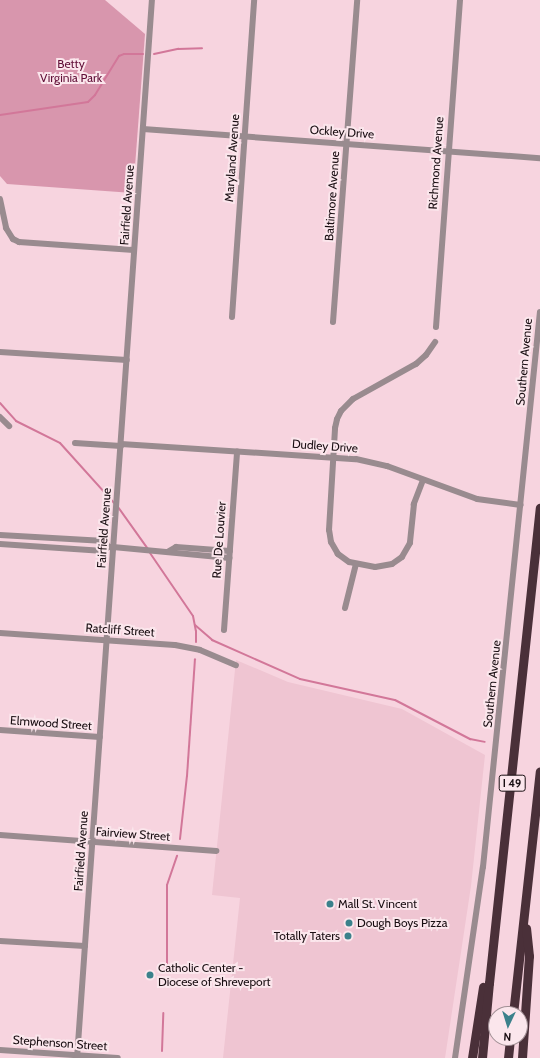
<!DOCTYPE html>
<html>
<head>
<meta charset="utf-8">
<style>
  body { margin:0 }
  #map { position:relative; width:540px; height:1058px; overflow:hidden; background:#f7d4df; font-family:Cabin,sans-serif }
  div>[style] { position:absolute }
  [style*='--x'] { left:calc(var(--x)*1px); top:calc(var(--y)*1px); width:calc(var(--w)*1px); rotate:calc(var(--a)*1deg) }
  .built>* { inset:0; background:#efc5d2 }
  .green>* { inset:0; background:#d896ad }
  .stream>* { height:2px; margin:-1px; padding:0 1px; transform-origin:1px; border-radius:1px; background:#d27799 }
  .minor>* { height:6px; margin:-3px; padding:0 3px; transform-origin:3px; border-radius:3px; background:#998b8f }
  .highway>* { height:9px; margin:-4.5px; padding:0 4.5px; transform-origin:4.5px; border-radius:4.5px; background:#4a3039 }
  .dots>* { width:11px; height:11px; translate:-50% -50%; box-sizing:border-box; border:2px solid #fbe6ec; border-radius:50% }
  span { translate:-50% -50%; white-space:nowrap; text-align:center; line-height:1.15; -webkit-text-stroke:4px #fbe6ec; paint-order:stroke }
  .shield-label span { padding:1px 3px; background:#fbe6ec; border:1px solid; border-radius:3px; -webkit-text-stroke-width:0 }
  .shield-label { font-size:11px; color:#190e12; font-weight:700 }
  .park-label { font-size:12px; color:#610e37 }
  .street-label { font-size:12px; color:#190e12 }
  .poi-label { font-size:12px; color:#190e12 }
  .left { translate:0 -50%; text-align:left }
  .right { translate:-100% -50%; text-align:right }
  .north { position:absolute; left:488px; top:1006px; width:40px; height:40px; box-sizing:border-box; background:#fbe6ec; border:1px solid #a19095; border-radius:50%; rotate:184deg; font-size:11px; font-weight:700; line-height:16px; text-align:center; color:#190e12 }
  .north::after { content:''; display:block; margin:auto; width:14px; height:18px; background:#3b818b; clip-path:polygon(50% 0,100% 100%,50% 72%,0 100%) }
</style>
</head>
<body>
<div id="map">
  <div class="built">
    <div style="clip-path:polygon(236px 660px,288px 682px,402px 709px,485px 755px,471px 886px,445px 1058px,223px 1058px,240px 898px,212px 895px)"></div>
  </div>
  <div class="green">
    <div style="clip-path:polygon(0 0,105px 0,145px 34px,133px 193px,7px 184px,0 176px)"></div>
  </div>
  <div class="stream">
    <div style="--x:154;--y:54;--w:25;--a:-12"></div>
    <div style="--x:178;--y:49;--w:24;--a:-2"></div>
    <div style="--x:0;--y:115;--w:89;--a:-8.4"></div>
    <div style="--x:88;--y:102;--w:10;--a:-45"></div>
    <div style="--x:95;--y:95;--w:46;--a:-58.4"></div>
    <div style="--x:119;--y:56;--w:5;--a:-22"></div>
    <div style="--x:124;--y:54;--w:19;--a:0"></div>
    <div style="--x:0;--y:403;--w:24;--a:48"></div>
    <div style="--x:16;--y:421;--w:49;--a:26.6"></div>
    <div style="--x:60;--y:443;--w:82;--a:48"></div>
    <div style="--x:118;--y:507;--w:52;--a:54.5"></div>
    <div style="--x:150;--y:553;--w:76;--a:55.7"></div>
    <div style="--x:193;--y:616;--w:15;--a:79"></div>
    <div style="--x:196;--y:631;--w:11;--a:90"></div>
    <div style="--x:195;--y:625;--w:23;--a:41"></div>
    <div style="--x:212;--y:640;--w:96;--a:23.9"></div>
    <div style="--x:300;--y:679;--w:97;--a:12.5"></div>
    <div style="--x:395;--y:700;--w:85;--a:27.5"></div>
    <div style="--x:470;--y:739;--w:15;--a:11"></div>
    <div style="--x:180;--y:839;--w:63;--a:-83.7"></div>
    <div style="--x:187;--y:776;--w:117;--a:-86.1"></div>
    <div style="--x:167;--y:973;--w:88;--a:-90"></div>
    <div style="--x:167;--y:885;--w:31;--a:-71"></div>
    <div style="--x:162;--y:1051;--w:38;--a:-88"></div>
  </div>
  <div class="minor">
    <div style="--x:143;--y:129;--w:398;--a:4.2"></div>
    <div style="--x:0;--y:199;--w:30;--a:78"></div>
    <div style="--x:6;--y:228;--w:13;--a:58"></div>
    <div style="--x:13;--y:239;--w:7;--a:27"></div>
    <div style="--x:19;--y:242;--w:115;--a:4"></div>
    <div style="--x:232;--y:317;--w:318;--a:-86"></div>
    <div style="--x:333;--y:322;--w:323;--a:-85.7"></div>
    <div style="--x:436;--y:327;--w:328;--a:-85.8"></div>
    <div style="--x:0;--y:352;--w:127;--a:3.6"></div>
    <div style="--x:0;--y:417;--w:13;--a:45"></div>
    <div style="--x:75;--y:443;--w:46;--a:3.7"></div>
    <div style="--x:121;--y:444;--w:235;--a:3.7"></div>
    <div style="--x:356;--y:459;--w:32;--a:13"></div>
    <div style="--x:387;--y:466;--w:96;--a:20.1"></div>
    <div style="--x:477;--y:499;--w:44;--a:7.8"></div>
    <div style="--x:423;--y:480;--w:26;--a:111"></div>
    <div style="--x:414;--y:504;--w:39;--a:96"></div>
    <div style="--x:410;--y:543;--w:16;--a:120"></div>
    <div style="--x:402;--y:557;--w:12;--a:145"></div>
    <div style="--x:392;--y:564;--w:17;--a:170"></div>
    <div style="--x:375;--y:567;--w:26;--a:-169"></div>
    <div style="--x:349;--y:562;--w:14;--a:-144"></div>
    <div style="--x:338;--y:554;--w:14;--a:-120"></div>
    <div style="--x:331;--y:542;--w:12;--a:-99"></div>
    <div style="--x:329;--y:530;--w:102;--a:-86.6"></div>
    <div style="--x:335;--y:428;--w:9;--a:-77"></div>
    <div style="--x:337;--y:419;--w:9;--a:-63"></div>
    <div style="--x:341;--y:411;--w:17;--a:-45"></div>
    <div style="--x:353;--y:399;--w:72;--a:-29.1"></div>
    <div style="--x:416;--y:364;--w:13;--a:-42"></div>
    <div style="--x:426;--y:355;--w:16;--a:-55"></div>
    <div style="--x:0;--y:535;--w:105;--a:3.3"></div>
    <div style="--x:105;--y:541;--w:7;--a:63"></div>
    <div style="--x:0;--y:544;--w:104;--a:3.9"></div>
    <div style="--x:104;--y:551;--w:6;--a:-45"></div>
    <div style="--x:108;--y:547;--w:5;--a:0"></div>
    <div style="--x:113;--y:547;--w:117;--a:5.4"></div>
    <div style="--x:169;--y:551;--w:8;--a:-30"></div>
    <div style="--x:176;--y:547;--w:54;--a:4.2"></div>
    <div style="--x:345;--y:608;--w:45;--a:-76"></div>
    <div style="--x:224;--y:630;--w:179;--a:-85.8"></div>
    <div style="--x:0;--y:633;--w:175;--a:3.9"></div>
    <div style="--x:175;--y:645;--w:25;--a:11"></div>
    <div style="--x:200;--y:650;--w:39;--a:23"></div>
    <div style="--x:0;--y:730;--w:100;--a:4"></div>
    <div style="--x:0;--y:835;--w:217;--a:4.2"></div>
    <div style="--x:0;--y:941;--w:85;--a:3.4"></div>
    <div style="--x:0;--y:1050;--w:118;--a:3.9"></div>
    <div style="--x:77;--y:1058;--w:1061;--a:-85.95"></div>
    <div style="--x:455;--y:1058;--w:193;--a:-81.7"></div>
    <div style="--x:483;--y:867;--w:558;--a:-84.14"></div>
  </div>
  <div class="highway">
    <div style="--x:513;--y:1014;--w:244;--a:-83.7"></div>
    <div style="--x:472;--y:1058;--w:72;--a:-81.2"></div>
    <div style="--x:482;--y:1058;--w:75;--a:-84.7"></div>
    <div style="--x:489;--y:983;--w:478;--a:-83.9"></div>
    <div style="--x:508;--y:1058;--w:20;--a:-84"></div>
    <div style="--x:522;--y:1058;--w:102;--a:-86.1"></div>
    <div style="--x:529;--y:956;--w:28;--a:-96"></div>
  </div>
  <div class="dots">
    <div style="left:330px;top:904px;background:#3b818b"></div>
    <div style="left:349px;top:923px;background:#3b818b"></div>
    <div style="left:348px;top:936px;background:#3b818b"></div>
    <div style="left:150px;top:975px;background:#3b818b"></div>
  </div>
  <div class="shield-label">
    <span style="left:512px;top:783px">I 49</span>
  </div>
  <div class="park-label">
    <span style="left:71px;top:71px">Betty<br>Virginia Park</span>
  </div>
  <div class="street-label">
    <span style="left:342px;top:132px;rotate:4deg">Ockley Drive</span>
    <span style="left:232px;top:158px;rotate:-86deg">Maryland Avenue</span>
    <span style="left:436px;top:163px;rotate:-86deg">Richmond Avenue</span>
    <span style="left:332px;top:196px;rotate:-86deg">Baltimore Avenue</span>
    <span style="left:127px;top:205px;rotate:-86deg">Fairfield Avenue</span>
    <span style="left:524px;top:362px;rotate:-85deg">Southern Avenue</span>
    <span style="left:325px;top:446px;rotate:4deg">Dudley Drive</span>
    <span style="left:104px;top:528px;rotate:-86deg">Fairfield Avenue</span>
    <span style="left:219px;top:540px;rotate:-86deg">Rue De Louvier</span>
    <span style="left:120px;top:630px;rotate:4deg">Ratcliff Street</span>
    <span style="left:492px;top:684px;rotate:-84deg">Southern Avenue</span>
    <span style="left:51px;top:723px;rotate:4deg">Elmwood Street</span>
    <span style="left:133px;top:834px;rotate:4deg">Fairview Street</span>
    <span style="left:81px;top:851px;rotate:-86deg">Fairfield Avenue</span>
    <span style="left:60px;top:1043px;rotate:4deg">Stephenson Street</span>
  </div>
  <div class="poi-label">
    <span class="left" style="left:338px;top:904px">Mall St. Vincent</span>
    <span class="left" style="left:357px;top:923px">Dough Boys Pizza</span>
    <span class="right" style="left:340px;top:936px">Totally Taters</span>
    <span class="left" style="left:158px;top:975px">Catholic Center -<br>Diocese of Shreveport</span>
  </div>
  <div class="north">N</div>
</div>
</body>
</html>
